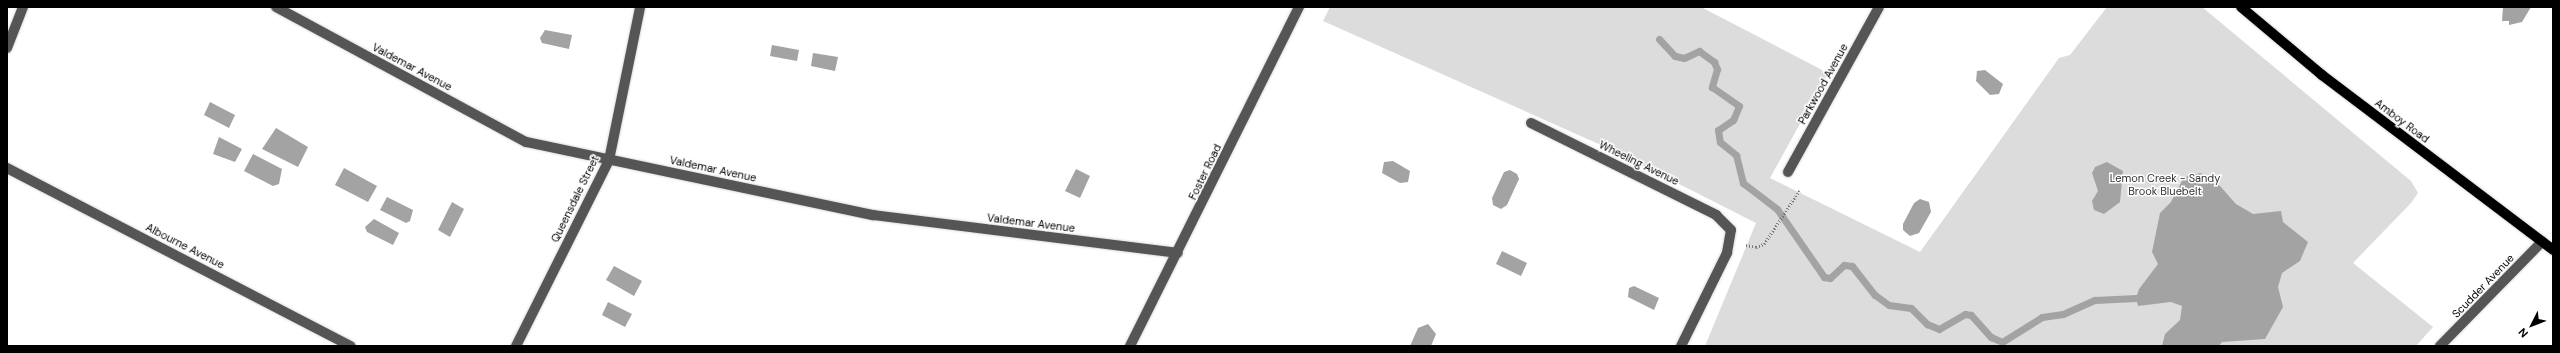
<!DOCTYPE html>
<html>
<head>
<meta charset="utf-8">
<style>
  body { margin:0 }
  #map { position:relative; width:2560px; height:353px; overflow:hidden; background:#fff; font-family:"DM Sans",sans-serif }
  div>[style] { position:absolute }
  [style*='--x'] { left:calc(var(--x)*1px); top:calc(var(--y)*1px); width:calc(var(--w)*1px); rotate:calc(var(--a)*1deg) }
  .green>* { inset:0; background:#dcdcdc }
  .water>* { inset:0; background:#a3a3a3 }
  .stream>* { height:7px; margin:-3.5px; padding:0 3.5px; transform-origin:3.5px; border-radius:3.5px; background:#a3a3a3 }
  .path>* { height:2.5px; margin-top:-1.25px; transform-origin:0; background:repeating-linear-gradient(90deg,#777 0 1px,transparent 0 3px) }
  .roads { filter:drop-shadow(0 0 1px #dbdbdb) drop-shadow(0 0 1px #dbdbdb) }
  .minor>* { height:10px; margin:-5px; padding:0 5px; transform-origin:5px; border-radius:5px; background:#555 }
  .major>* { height:10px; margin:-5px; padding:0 5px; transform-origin:5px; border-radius:5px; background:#000 }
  span { translate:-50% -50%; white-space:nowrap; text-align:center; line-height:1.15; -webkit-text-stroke:3px #fff; paint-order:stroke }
  .street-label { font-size:11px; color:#000 }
  .park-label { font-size:11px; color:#333 }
  .frame { position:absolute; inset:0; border:8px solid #000; pointer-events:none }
  .north { position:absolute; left:2512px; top:305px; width:40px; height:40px; -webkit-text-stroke:3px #fff; paint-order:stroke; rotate:228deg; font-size:11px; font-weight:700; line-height:16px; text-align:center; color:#000 }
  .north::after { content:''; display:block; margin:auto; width:14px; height:18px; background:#000; clip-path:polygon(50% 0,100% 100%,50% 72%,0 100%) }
</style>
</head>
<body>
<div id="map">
  <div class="green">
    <div style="clip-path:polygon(1330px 7px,1701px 7px,1828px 73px,1770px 178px,1920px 252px,2059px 58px,2070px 55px,2107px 7px,2202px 7px,2411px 181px,2418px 193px,2411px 203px,2353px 263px,2433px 327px,2416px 346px,1705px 346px,1756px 223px,1612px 150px,1323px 21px)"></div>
  </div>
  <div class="water">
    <div style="clip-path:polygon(2503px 7px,2531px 7px,2522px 22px,2509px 25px,2509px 21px,2502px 21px)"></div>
    <div style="clip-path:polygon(545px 30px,572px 35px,569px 49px,542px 43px,540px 38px)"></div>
    <div style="clip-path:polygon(772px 45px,799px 50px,797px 61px,770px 56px)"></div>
    <div style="clip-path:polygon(813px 53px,838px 57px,835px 71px,811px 66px)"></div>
    <div style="clip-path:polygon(1985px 70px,2003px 84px,1999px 94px,1990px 95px,1976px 81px,1977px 71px)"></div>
    <div style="clip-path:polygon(210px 102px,235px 115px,229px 128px,204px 115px)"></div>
    <div style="clip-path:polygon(276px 128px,308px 147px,298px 167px,262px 149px)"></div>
    <div style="clip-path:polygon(219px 137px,242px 149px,235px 162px,213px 154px)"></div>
    <div style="clip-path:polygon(253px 154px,282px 169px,279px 184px,273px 186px,244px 171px)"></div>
    <div style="clip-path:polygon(1393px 161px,1410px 171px,1408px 182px,1400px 183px,1382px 173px,1384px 162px)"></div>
    <div style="clip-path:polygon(2107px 162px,2123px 171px,2120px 202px,2104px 214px,2094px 210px,2092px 201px,2098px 191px,2092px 173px,2095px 167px)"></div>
    <div style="clip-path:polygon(344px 168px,377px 186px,368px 202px,335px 185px)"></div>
    <div style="clip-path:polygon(1076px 169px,1090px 176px,1080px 198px,1065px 191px)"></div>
    <div style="clip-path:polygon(1510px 170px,1517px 174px,1519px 179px,1507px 205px,1501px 209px,1493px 205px,1492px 198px,1504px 172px)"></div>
    <div style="clip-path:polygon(2201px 173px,2220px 186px,2236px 204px,2253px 214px,2281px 211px,2283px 222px,2308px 242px,2300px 261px,2282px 273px,2278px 287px,2283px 307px,2265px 339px,2222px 342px,2219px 346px,2162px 346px,2165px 334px,2180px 320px,2182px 306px,2171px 302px,2138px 306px,2136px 298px,2139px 289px,2158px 264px,2152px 252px,2160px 213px,2171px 202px,2184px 177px)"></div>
    <div style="clip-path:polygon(387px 197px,413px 210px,410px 221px,406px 223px,380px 210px)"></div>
    <div style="clip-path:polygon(1920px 199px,1929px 202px,1931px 212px,1919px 233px,1910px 236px,1903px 230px,1903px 224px,1914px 203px)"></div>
    <div style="clip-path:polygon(452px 202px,464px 209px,450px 237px,438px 230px)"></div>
    <div style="clip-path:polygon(374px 219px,399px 233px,393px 245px,367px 232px,365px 227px)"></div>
    <div style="clip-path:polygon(1502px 251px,1527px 263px,1521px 276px,1496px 264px)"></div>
    <div style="clip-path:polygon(614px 266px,642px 281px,634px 296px,606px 280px)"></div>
    <div style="clip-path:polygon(1634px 286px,1659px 298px,1654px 310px,1628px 297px,1629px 288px)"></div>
    <div style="clip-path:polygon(608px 302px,632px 314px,625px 327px,602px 315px)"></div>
    <div style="clip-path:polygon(1428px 324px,1436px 334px,1431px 346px,1410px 346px,1418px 328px)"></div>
  </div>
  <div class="stream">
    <div style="--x:1659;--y:39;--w:23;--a:47"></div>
    <div style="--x:1675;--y:56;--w:9;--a:13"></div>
    <div style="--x:1684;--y:58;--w:17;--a:-25"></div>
    <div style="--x:1699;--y:51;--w:19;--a:36"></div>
    <div style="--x:1714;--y:62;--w:8;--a:67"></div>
    <div style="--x:1717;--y:69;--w:19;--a:106"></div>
    <div style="--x:1712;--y:87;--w:33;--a:35"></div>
    <div style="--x:1739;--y:106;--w:15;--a:113"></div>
    <div style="--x:1733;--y:120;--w:18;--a:146"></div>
    <div style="--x:1718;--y:130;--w:12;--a:81"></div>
    <div style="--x:1720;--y:142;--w:21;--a:39"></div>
    <div style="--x:1736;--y:155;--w:29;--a:76"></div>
    <div style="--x:1743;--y:183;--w:43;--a:37.4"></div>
    <div style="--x:1777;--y:209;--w:83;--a:55.3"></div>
    <div style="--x:1824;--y:277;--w:6;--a:9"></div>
    <div style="--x:1830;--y:278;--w:19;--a:-43"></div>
    <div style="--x:1844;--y:265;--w:8;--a:7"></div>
    <div style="--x:1852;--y:266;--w:37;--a:52"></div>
    <div style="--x:1875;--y:295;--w:17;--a:36"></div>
    <div style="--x:1889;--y:305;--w:22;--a:8"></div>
    <div style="--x:1911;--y:308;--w:23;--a:45"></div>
    <div style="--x:1927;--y:324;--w:13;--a:23"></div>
    <div style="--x:1939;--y:329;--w:30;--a:-30"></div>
    <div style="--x:1965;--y:314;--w:6;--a:9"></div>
    <div style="--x:1971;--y:315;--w:30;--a:48"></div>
    <div style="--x:1991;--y:337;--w:12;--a:24"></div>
    <div style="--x:2002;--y:342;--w:47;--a:-32"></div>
    <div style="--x:2042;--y:317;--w:21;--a:-8"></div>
    <div style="--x:2063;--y:314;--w:35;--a:-24"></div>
    <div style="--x:2095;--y:300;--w:41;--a:-2.8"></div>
  </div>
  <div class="path">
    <div style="--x:1746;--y:245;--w:10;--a:11"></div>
    <div style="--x:1756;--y:247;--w:9;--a:-21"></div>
    <div style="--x:1764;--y:244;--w:64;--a:-56.6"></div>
  </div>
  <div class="roads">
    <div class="minor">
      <div style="--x:276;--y:7;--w:284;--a:28.4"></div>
      <div style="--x:526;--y:142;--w:355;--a:11.9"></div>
      <div style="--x:873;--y:215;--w:307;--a:7.1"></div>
      <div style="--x:7;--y:48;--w:44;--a:-68.7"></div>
      <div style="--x:1531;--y:123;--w:207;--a:26.4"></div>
      <div style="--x:1716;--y:215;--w:21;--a:45"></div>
      <div style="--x:1731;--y:230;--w:23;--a:100"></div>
      <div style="--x:1727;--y:253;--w:104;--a:116.3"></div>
      <div style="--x:7;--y:168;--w:387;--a:27.4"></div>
      <div style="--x:1788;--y:172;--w:188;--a:-61.1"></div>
      <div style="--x:516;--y:346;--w:208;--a:-63.4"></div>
      <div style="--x:609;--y:160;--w:156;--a:-78.5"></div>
      <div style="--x:1130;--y:346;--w:379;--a:-63.5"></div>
      <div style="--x:2440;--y:346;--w:146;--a:-45.6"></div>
    </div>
    <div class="major">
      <div style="--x:2241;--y:7;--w:106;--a:40"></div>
      <div style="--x:2322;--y:75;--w:290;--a:37.1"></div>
    </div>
  </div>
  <div class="street-label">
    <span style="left:412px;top:67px;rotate:28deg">Valdemar Avenue</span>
    <span style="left:1823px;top:84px;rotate:-61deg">Parkwood Avenue</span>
    <span style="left:2402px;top:121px;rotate:37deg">Amboy Road</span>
    <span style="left:1639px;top:163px;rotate:26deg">Wheeling Avenue</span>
    <span style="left:713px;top:169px;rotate:12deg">Valdemar Avenue</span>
    <span style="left:1205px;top:172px;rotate:-64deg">Foster Road</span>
    <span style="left:575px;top:199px;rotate:-64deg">Queensdale Street</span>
    <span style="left:1031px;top:223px;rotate:7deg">Valdemar Avenue</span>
    <span style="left:185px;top:246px;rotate:27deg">Albourne Avenue</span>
    <span style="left:2483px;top:286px;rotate:-46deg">Scudder Avenue</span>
  </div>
  <div class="park-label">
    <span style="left:2165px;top:185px">Lemon Creek - Sandy<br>Brook Bluebelt</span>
  </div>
  <div class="frame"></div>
  <div class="north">N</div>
</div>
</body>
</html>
